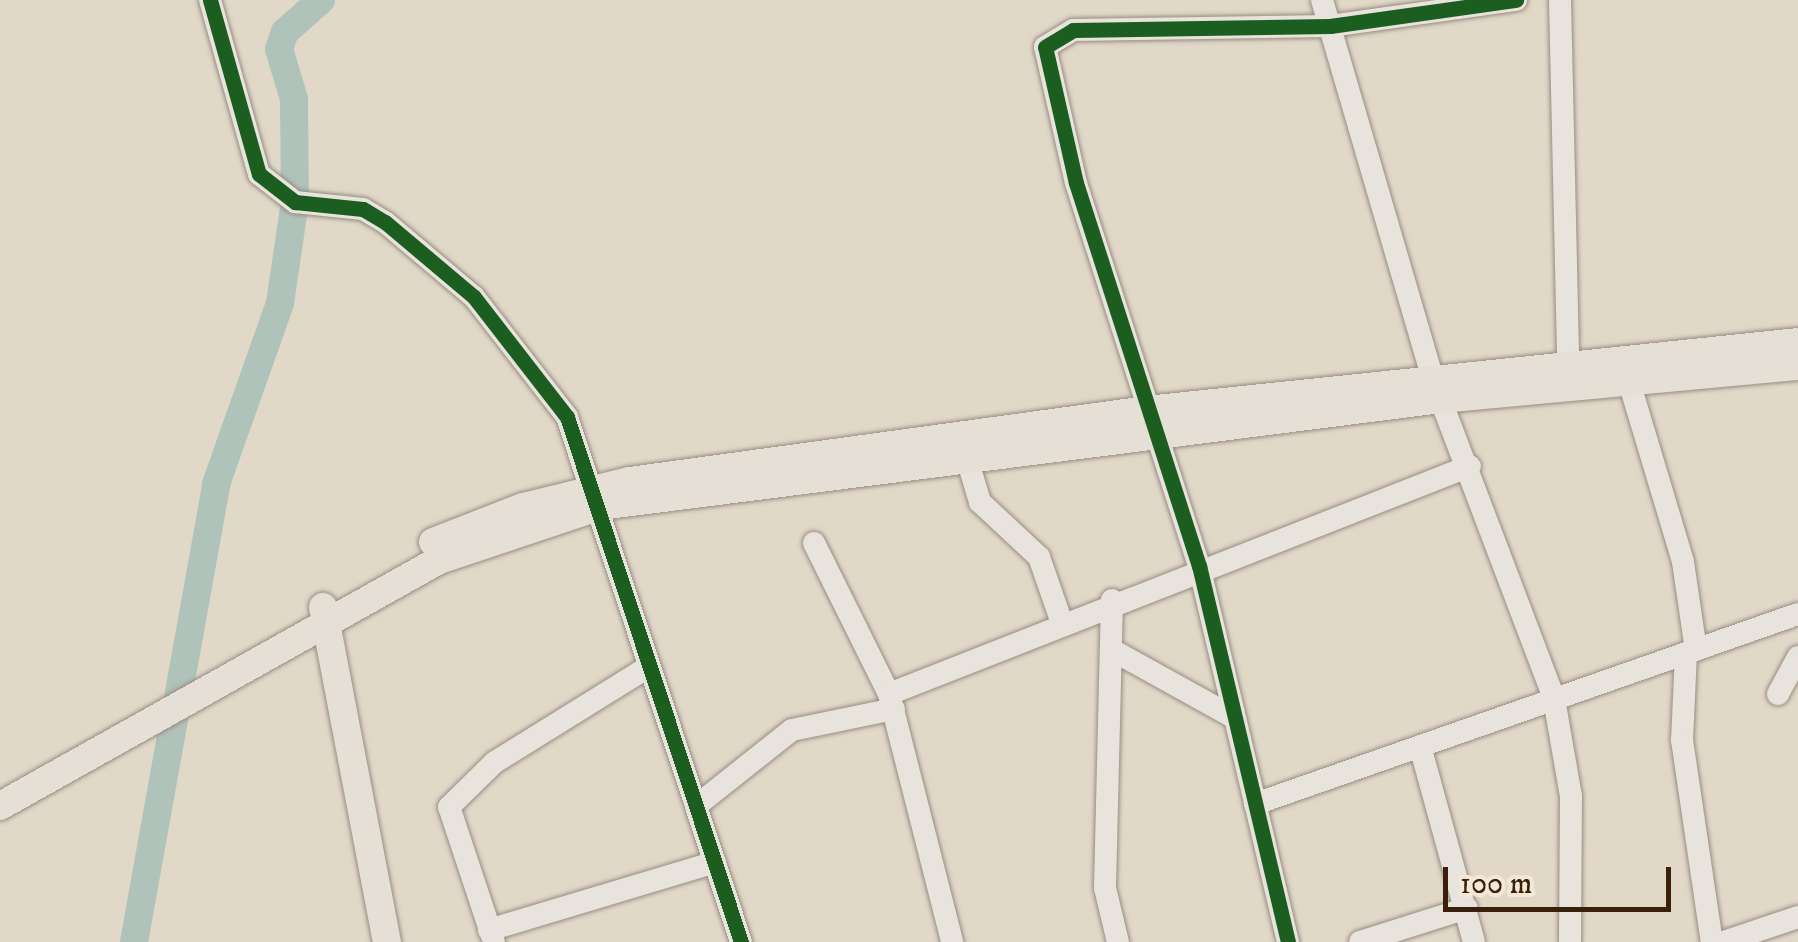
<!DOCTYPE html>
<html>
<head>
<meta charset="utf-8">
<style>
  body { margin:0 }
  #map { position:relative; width:1798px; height:942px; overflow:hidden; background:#e2d8c8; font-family:"IM FELL DW Pica",serif }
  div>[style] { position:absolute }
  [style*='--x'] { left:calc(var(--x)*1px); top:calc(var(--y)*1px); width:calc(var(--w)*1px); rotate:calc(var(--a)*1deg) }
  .river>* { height:28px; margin:-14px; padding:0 14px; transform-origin:14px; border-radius:14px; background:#b0c3bb }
  .roads { filter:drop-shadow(0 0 2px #968d81) drop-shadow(0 0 2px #968d81) }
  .minor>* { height:22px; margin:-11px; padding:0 11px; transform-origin:11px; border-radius:11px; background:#e8e3dc }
  .major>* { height:28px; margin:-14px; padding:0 14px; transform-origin:14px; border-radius:14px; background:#e5dfd6 }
  .cycleway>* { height:15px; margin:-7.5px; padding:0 7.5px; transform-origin:7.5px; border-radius:7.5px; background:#1b5e20 }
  span { translate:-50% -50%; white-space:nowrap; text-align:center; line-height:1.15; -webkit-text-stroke:8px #f3e8d5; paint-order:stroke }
  .scale { position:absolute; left:1443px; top:867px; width:228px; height:45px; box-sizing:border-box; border:5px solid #3a1f0a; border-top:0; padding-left:12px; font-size:30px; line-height:35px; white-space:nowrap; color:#3a1f0a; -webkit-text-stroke:8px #f3e8d5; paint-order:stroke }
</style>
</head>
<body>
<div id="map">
  <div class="river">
    <div style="--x:134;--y:942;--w:465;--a:-79.8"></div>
    <div style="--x:216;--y:484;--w:192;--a:-70.5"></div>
    <div style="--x:280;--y:303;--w:102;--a:-81.6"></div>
    <div style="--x:295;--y:202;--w:103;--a:-90.6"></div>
    <div style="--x:294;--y:99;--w:52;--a:-106.7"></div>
    <div style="--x:279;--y:49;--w:18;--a:-71"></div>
    <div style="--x:285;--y:32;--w:48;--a:-41.6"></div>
  </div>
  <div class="roads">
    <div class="minor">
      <div style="--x:210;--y:0;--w:181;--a:74.3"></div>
      <div style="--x:259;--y:174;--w:46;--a:37.9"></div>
      <div style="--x:295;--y:202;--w:68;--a:5.9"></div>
      <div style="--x:363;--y:209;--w:26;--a:31"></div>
      <div style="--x:385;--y:222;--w:116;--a:40.1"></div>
      <div style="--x:474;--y:297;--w:152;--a:52.2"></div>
      <div style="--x:567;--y:417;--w:553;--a:71.66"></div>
      <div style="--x:1322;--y:0;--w:393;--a:73.7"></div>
      <div style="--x:1432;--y:377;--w:344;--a:69.2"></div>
      <div style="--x:1554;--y:699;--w:98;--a:80.1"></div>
      <div style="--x:1571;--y:796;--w:146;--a:90.4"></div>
      <div style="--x:1560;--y:0;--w:366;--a:88.7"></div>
      <div style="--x:1630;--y:385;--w:185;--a:73.3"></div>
      <div style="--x:1683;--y:562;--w:89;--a:81.6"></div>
      <div style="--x:968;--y:462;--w:42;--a:73.3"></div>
      <div style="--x:980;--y:502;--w:81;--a:43"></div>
      <div style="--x:1039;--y:557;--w:67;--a:70.8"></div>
      <div style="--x:814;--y:543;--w:169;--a:63.6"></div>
      <div style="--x:889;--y:694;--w:256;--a:75.7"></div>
      <div style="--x:1112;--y:600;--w:288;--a:91.4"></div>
      <div style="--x:1105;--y:888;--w:56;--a:76.5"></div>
      <div style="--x:1114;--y:651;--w:138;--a:29"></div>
      <div style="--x:1686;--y:653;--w:87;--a:92.6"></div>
      <div style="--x:1682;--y:740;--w:204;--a:81.6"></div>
      <div style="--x:889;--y:694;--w:624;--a:-21.43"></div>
      <div style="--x:1778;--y:694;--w:42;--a:-61.6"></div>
      <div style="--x:1420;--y:746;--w:203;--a:74.6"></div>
      <div style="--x:1255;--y:804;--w:575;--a:-19.29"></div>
      <div style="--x:696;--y:806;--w:122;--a:-38.4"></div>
      <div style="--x:792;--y:730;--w:104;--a:-11.6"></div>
      <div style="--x:489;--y:930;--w:236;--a:-16.7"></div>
      <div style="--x:494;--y:942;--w:142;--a:-108.4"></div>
      <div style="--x:449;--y:807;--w:64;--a:-44.4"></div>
      <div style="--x:495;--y:762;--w:176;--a:-31.8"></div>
      <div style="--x:1288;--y:942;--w:386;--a:-103.3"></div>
      <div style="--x:1199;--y:566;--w:402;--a:-107.8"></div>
      <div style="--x:1076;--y:183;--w:139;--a:-102.8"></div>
      <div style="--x:1045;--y:47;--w:33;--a:-31"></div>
      <div style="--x:1073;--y:30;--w:257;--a:-0.9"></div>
      <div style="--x:1330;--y:26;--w:188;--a:-8"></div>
      <div style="--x:1360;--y:942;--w:112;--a:-17.6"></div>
      <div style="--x:1724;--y:942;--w:78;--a:-18.7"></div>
    </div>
    <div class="major">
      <div style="--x:433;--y:542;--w:97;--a:-21.3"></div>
      <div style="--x:523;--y:507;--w:110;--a:-13.7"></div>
      <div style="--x:630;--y:481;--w:522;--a:-7.82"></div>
      <div style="--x:1147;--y:410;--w:655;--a:-5.96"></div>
      <div style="--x:323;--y:607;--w:341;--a:79.2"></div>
      <div style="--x:0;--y:806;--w:503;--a:-29.26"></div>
      <div style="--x:439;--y:560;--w:170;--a:-18.5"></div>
      <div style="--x:600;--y:506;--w:848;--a:-7.25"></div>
      <div style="--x:1441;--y:399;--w:359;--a:-5.3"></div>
    </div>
  </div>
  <div class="cycleway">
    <div style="--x:210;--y:0;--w:181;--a:74.3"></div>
    <div style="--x:259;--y:174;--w:46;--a:37.9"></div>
    <div style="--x:295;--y:202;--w:68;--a:5.9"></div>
    <div style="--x:363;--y:209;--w:26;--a:31"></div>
    <div style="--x:385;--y:222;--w:116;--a:40.1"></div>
    <div style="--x:474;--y:297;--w:152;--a:52.2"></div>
    <div style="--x:567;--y:417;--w:553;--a:71.66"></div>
    <div style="--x:1288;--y:942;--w:386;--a:-103.3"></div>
    <div style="--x:1199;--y:566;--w:402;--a:-107.8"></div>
    <div style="--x:1076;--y:183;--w:139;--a:-102.8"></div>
    <div style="--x:1045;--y:47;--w:33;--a:-31"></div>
    <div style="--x:1073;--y:30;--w:257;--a:-0.9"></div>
    <div style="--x:1330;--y:26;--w:188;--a:-8"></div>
  </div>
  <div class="scale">100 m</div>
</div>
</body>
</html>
